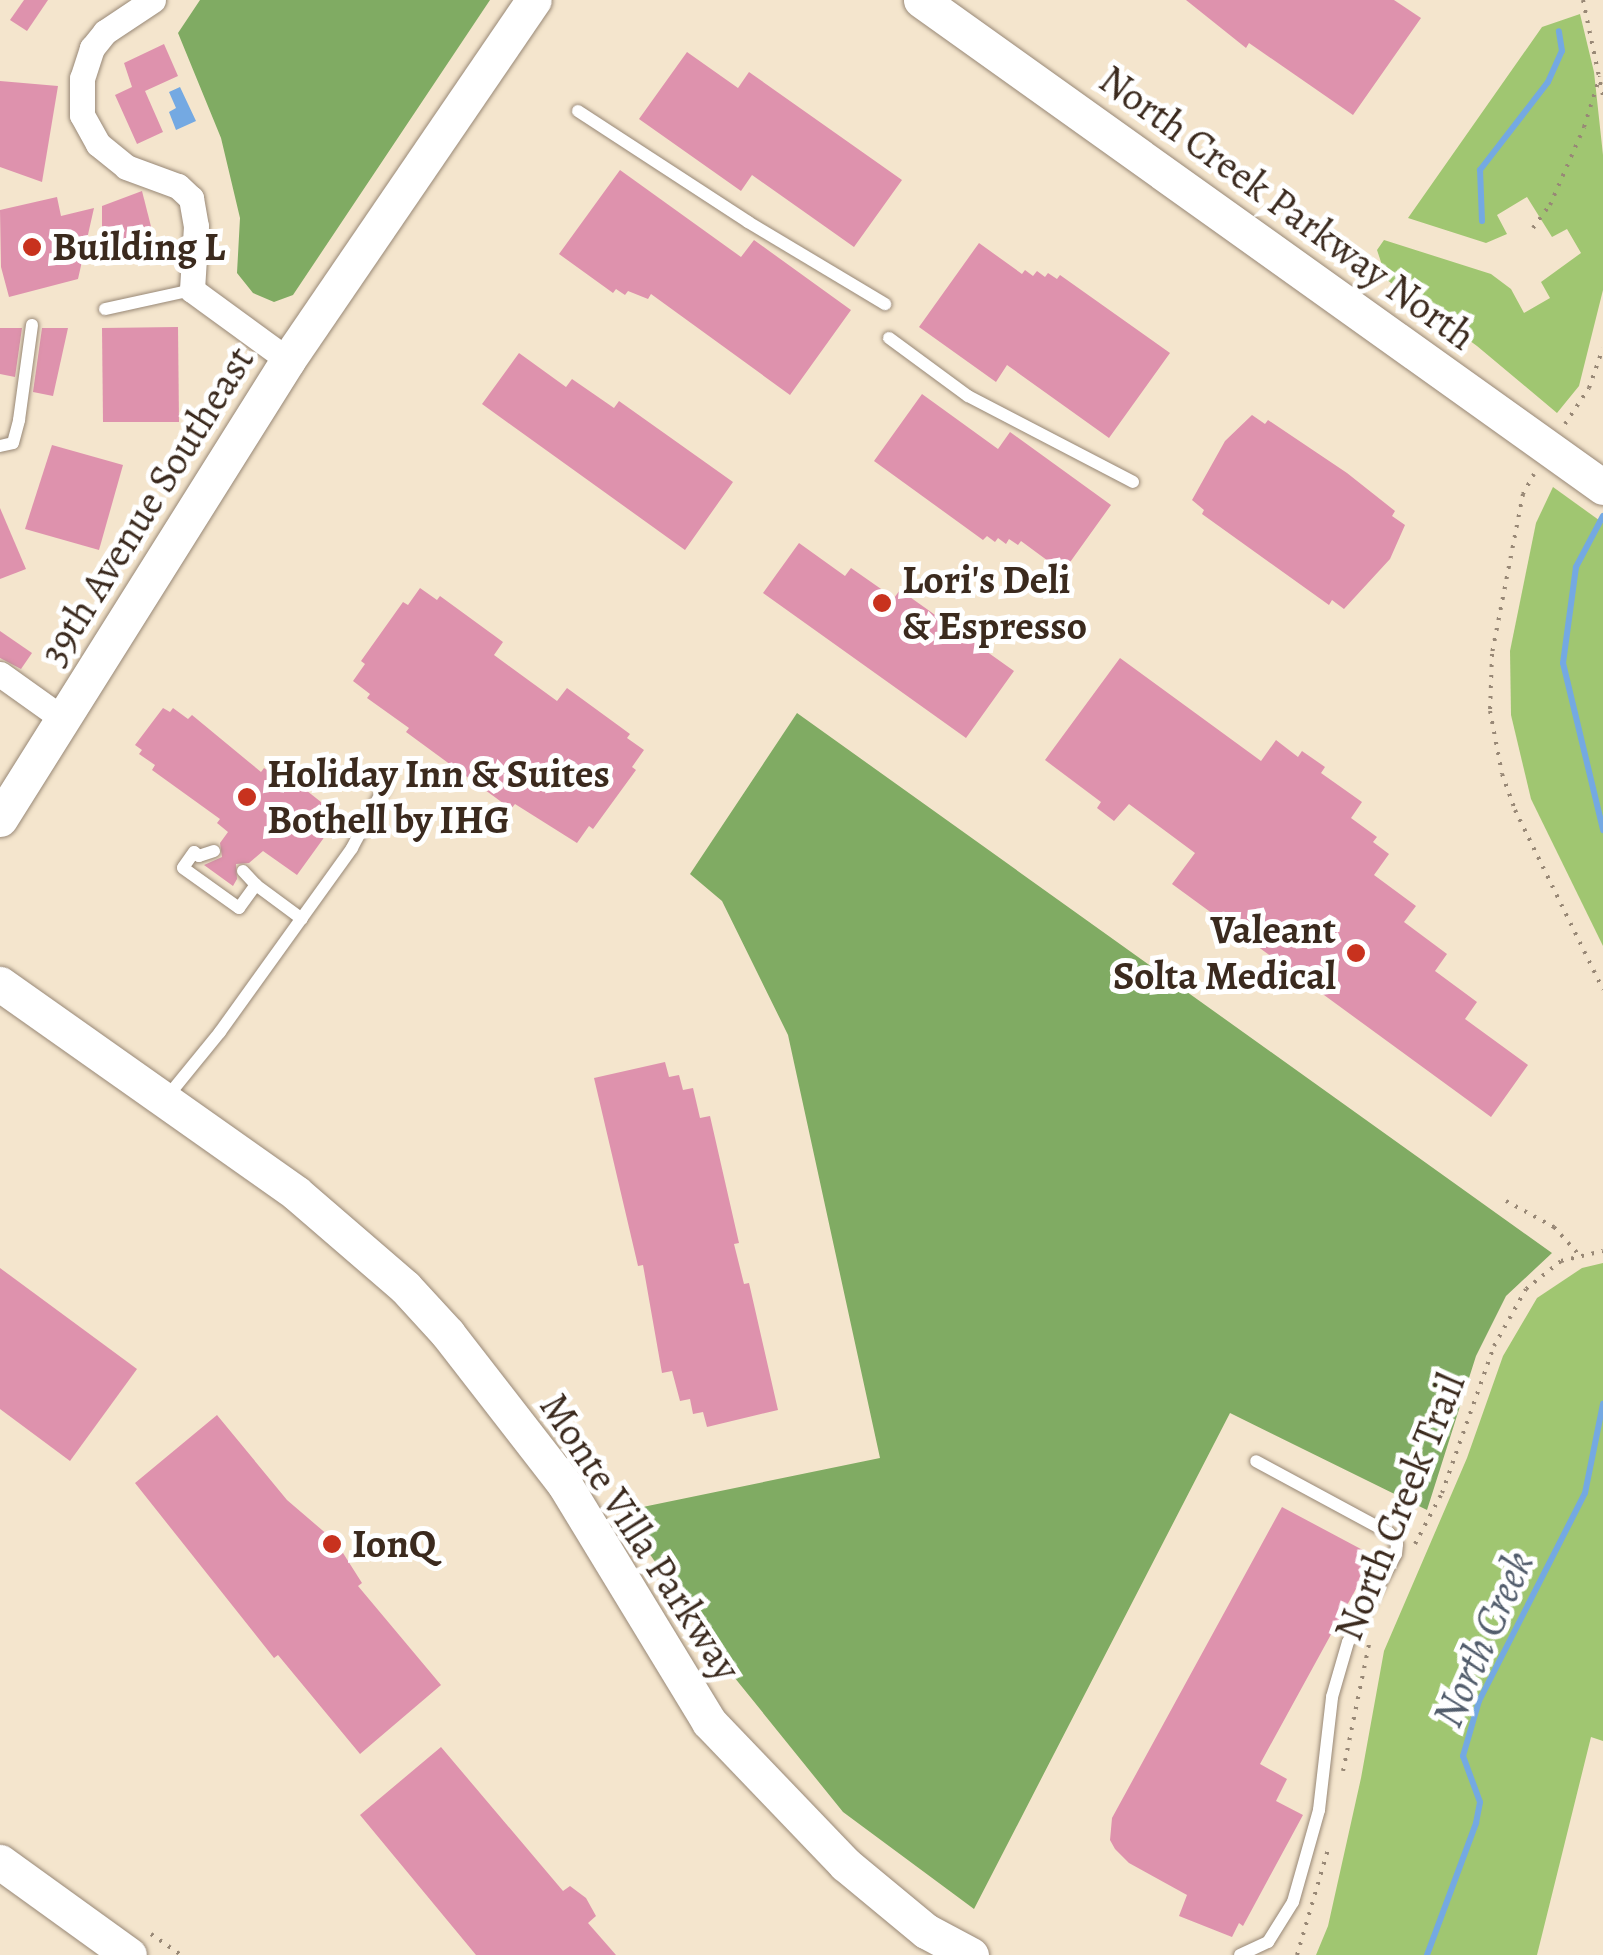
<!DOCTYPE html>
<html>
<head>
<meta charset="utf-8">
<style>
  body { margin:0 }
  #map { position:relative; width:1603px; height:1955px; overflow:hidden; background:#f4e5cd; font-family:Alegreya,serif }
  div>[style] { position:absolute }
  [style*='--x'] { left:calc(var(--x)*1px); top:calc(var(--y)*1px); width:calc(var(--w)*1px); rotate:calc(var(--a)*1deg) }
  .green>* { inset:0; background:#a0c671 }
  .forest>* { inset:0; background:#80ab63 }
  .water>* { inset:0; background:#74a9e2 }
  .stream>* { height:6px; margin:-3px; padding:0 3px; transform-origin:3px; border-radius:3px; background:#74a9e2 }
  .building>* { inset:0; background:#de92ad }
  .path>* { height:4px; margin-top:-2px; transform-origin:0; background:repeating-linear-gradient(90deg,#988876 0 2.5px,transparent 0 10.5px) }
  .roads { filter:drop-shadow(0 0 2px #988876) drop-shadow(0 0 2px #988876) }
  .lane>* { height:12px; margin:-6px; padding:0 6px; transform-origin:6px; border-radius:6px; background:#fff }
  .street>* { height:25px; margin:-12.5px; padding:0 12.5px; transform-origin:12.5px; border-radius:12.5px; background:#fff }
  .secondary>* { height:35px; margin:-17.5px; padding:0 17.5px; transform-origin:17.5px; border-radius:17.5px; background:#fff }
  .dots>* { width:28px; height:28px; translate:-50% -50%; box-sizing:border-box; border:5px solid #fff; border-radius:50% }
  span { translate:-50% -50%; white-space:nowrap; text-align:center; line-height:1.15; -webkit-text-stroke:10px #fff; paint-order:stroke }
  .street-label { font-size:40px; color:#3b2a1e }
  .poi-label { font-size:40px; color:#3b2a1e; font-weight:700 }
  .left { translate:0 -50%; text-align:left }
  .right { translate:-100% -50%; text-align:right }
  .water-label { font-size:42px; color:#525d6c; font-style:italic }
</style>
</head>
<body>
<div id="map">
  <div class="green">
    <div style="clip-path:polygon(1580px 14px,1594px 72px,1603px 155px,1603px 290px,1579px 386px,1557px 413px,1477px 346px,1387px 280px,1377px 250px,1384px 240px,1491px 274px,1511px 289px,1524px 313px,1550px 298px,1541px 282px,1581px 253px,1567px 229px,1552px 237px,1527px 197px,1497px 215px,1507px 234px,1486px 243px,1408px 218px,1542px 27px)"></div>
    <div style="clip-path:polygon(1553px 487px,1603px 523px,1603px 946px,1531px 799px,1511px 715px,1510px 651px,1536px 523px)"></div>
    <div style="clip-path:polygon(1603px 1263px,1603px 1741px,1591px 1737px,1537px 1955px,1316px 1955px,1328px 1926px,1361px 1778px,1384px 1651px,1467px 1458px,1503px 1356px,1537px 1298px,1582px 1268px)"></div>
  </div>
  <div class="forest">
    <div style="clip-path:polygon(200px 0,490px 0,293px 295px,274px 302px,253px 293px,237px 273px,240px 218px,221px 138px,178px 33px)"></div>
    <div style="clip-path:polygon(797px 713px,1552px 1253px,1506px 1296px,1476px 1356px,1427px 1510px,1230px 1413px,974px 1909px,843px 1812px,730px 1672px,647px 1550px,633px 1509px,880px 1458px,788px 1035px,722px 901px,690px 874px)"></div>
  </div>
  <div class="water">
    <div style="clip-path:polygon(180px 87px,196px 121px,176px 130px,169px 112px,176px 108px,169px 92px)"></div>
  </div>
  <div class="stream">
    <div style="--x:1482;--y:221;--w:51;--a:-92.2"></div>
    <div style="--x:1480;--y:170;--w:111;--a:-52.3"></div>
    <div style="--x:1548;--y:82;--w:34;--a:-66"></div>
    <div style="--x:1562;--y:51;--w:20;--a:-99"></div>
    <div style="--x:1603;--y:516;--w:58;--a:117.9"></div>
    <div style="--x:1576;--y:567;--w:97;--a:97.7"></div>
    <div style="--x:1563;--y:663;--w:172;--a:76.5"></div>
    <div style="--x:1427;--y:1955;--w:141;--a:-69.6"></div>
    <div style="--x:1476;--y:1823;--w:21;--a:-79"></div>
    <div style="--x:1480;--y:1802;--w:49;--a:-110.3"></div>
    <div style="--x:1463;--y:1756;--w:57;--a:-73.8"></div>
    <div style="--x:1479;--y:1701;--w:233;--a:-63"></div>
    <div style="--x:1585;--y:1493;--w:91;--a:-78.6"></div>
  </div>
  <div class="building">
    <div style="clip-path:polygon(24px 0,48px 0,27px 31px,10px 20px)"></div>
    <div style="clip-path:polygon(1186px 0,1394px 0,1421px 18px,1353px 115px,1249px 43px,1246px 48px)"></div>
    <div style="clip-path:polygon(164px 44px,178px 76px,145px 91px,163px 132px,137px 144px,115px 95px,132px 87px,124px 63px)"></div>
    <div style="clip-path:polygon(687px 52px,738px 88px,749px 72px,902px 180px,854px 247px,752px 175px,741px 191px,639px 119px)"></div>
    <div style="clip-path:polygon(0 81px,58px 86px,42px 182px,0 167px)"></div>
    <div style="clip-path:polygon(620px 170px,741px 257px,754px 240px,851px 310px,790px 395px,651px 294px,648px 299px,628px 291px,625px 295px,616px 289px,613px 293px,559px 254px)"></div>
    <div style="clip-path:polygon(142px 191px,157px 250px,102px 263px,102px 206px)"></div>
    <div style="clip-path:polygon(57px 197px,61px 216px,94px 208px,78px 279px,9px 297px,1px 267px,0 210px)"></div>
    <div style="clip-path:polygon(979px 243px,1022px 274px,1025px 270px,1033px 276px,1037px 271px,1045px 277px,1048px 273px,1057px 279px,1060px 275px,1170px 353px,1109px 438px,1007px 365px,996px 382px,919px 327px)"></div>
    <div style="clip-path:polygon(178px 327px,179px 422px,103px 422px,102px 328px)"></div>
    <div style="clip-path:polygon(0 328px,22px 328px,15px 377px,0 374px)"></div>
    <div style="clip-path:polygon(42px 328px,68px 328px,53px 396px,33px 392px)"></div>
    <div style="clip-path:polygon(519px 353px,566px 387px,572px 379px,614px 408px,619px 401px,733px 482px,685px 550px,482px 404px)"></div>
    <div style="clip-path:polygon(922px 394px,998px 449px,1010px 432px,1111px 505px,1063px 572px,1021px 541px,1018px 545px,1009px 539px,1006px 544px,998px 538px,995px 542px,987px 536px,983px 540px,874px 461px)"></div>
    <div style="clip-path:polygon(1252px 415px,1265px 424px,1268px 420px,1347px 473px,1395px 511px,1392px 516px,1405px 525px,1390px 559px,1344px 609px,1332px 600px,1329px 605px,1202px 514px,1204px 510px,1192px 500px,1225px 441px)"></div>
    <div style="clip-path:polygon(52px 445px,123px 465px,99px 550px,25px 529px)"></div>
    <div style="clip-path:polygon(0 508px,26px 569px,0 579px)"></div>
    <div style="clip-path:polygon(799px 543px,845px 576px,851px 568px,894px 598px,900px 590px,1014px 671px,966px 738px,763px 593px)"></div>
    <div style="clip-path:polygon(420px 588px,437px 600px,440px 596px,503px 642px,494px 655px,557px 701px,567px 688px,630px 734px,627px 738px,644px 750px,632px 767px,636px 770px,593px 829px,589px 826px,577px 843px,515px 804px,511px 809px,406px 732px,409px 728px,367px 698px,370px 694px,353px 681px,365px 664px,361px 661px,403px 602px,408px 605px)"></div>
    <div style="clip-path:polygon(0 631px,32px 653px,21px 669px,0 658px)"></div>
    <div style="clip-path:polygon(1120px 658px,1261px 761px,1276px 740px,1298px 757px,1302px 751px,1325px 767px,1321px 773px,1362px 802px,1351px 818px,1377px 837px,1373px 842px,1389px 854px,1374px 875px,1416px 906px,1404px 922px,1447px 954px,1435px 971px,1477px 1002px,1465px 1019px,1528px 1065px,1491px 1117px,1172px 884px,1195px 853px,1129px 804px,1114px 821px,1097px 808px,1101px 802px,1045px 760px)"></div>
    <div style="clip-path:polygon(163px 708px,170px 712px,173px 708px,188px 719px,192px 715px,261px 772px,264px 768px,277px 777px,282px 771px,331px 810px,322px 823px,329px 828px,323px 839px,297px 875px,263px 851px,249px 863px,236px 864px,237px 879px,233px 886px,204px 865px,222px 857px,220px 843px,228px 832px,217px 823px,220px 819px,152px 770px,155px 765px,139px 754px,142px 750px,135px 745px)"></div>
    <div style="clip-path:polygon(665px 1062px,669px 1077px,679px 1075px,683px 1090px,693px 1088px,700px 1118px,710px 1116px,739px 1243px,734px 1244px,744px 1284px,749px 1283px,778px 1410px,707px 1427px,703px 1412px,693px 1414px,690px 1399px,680px 1401px,672px 1371px,662px 1373px,643px 1265px,638px 1266px,594px 1078px)"></div>
    <div style="clip-path:polygon(0 1268px,137px 1369px,70px 1461px,0 1409px)"></div>
    <div style="clip-path:polygon(217px 1415px,287px 1500px,336px 1542px,362px 1583px,358px 1586px,441px 1685px,360px 1754px,278px 1655px,274px 1658px,135px 1483px)"></div>
    <div style="clip-path:polygon(1282px 1507px,1374px 1556px,1260px 1764px,1287px 1779px,1276px 1801px,1303px 1815px,1243px 1926px,1239px 1923px,1232px 1937px,1179px 1916px,1187px 1895px,1129px 1863px,1115px 1849px,1110px 1840px,1112px 1818px)"></div>
    <div style="clip-path:polygon(441px 1747px,563px 1891px,570px 1886px,586px 1898px,596px 1916px,588px 1923px,616px 1955px,476px 1955px,360px 1815px)"></div>
  </div>
  <div class="path">
    <div style="--x:1583;--y:0;--w:98;--a:78.2"></div>
    <div style="--x:1533;--y:228;--w:29;--a:-54"></div>
    <div style="--x:1550;--y:205;--w:85;--a:-66.4"></div>
    <div style="--x:1584;--y:127;--w:53;--a:-72.6"></div>
    <div style="--x:1565;--y:424;--w:43;--a:-56.3"></div>
    <div style="--x:1589;--y:388;--w:42;--a:-70.7"></div>
    <div style="--x:1534;--y:474;--w:23;--a:119"></div>
    <div style="--x:1523;--y:494;--w:163;--a:101"></div>
    <div style="--x:1492;--y:654;--w:57;--a:92"></div>
    <div style="--x:1490;--y:711;--w:64;--a:79.2"></div>
    <div style="--x:1502;--y:774;--w:38;--a:70"></div>
    <div style="--x:1515;--y:810;--w:200;--a:63.9"></div>
    <div style="--x:1506;--y:1201;--w:55;--a:28.4"></div>
    <div style="--x:1554;--y:1227;--w:40;--a:48"></div>
    <div style="--x:1415;--y:1544;--w:58;--a:-62.1"></div>
    <div style="--x:1442;--y:1493;--w:156;--a:-70.5"></div>
    <div style="--x:1494;--y:1346;--w:65;--a:-60.7"></div>
    <div style="--x:1526;--y:1289;--w:45;--a:-38.7"></div>
    <div style="--x:1561;--y:1261;--w:43;--a:-13.4"></div>
    <div style="--x:1343;--y:1771;--w:130;--a:-78.4"></div>
    <div style="--x:151;--y:1934;--w:37;--a:35"></div>
    <div style="--x:1297;--y:1955;--w:109;--a:-73.6"></div>
  </div>
  <div class="roads">
    <div class="lane">
      <div style="--x:578;--y:111;--w:203;--a:33.1"></div>
      <div style="--x:748;--y:222;--w:160;--a:30.9"></div>
      <div style="--x:105;--y:309;--w:89;--a:-12.3"></div>
      <div style="--x:889;--y:338;--w:98;--a:36.3"></div>
      <div style="--x:968;--y:396;--w:186;--a:27.5"></div>
      <div style="--x:0;--y:446;--w:13;--a:-13"></div>
      <div style="--x:13;--y:443;--w:24;--a:-75"></div>
      <div style="--x:19;--y:420;--w:96;--a:-82.2"></div>
      <div style="--x:214;--y:851;--w:16;--a:162"></div>
      <div style="--x:199;--y:856;--w:6;--a:-141"></div>
      <div style="--x:194;--y:852;--w:19;--a:125"></div>
      <div style="--x:183;--y:868;--w:69;--a:35.5"></div>
      <div style="--x:239;--y:908;--w:29;--a:-54"></div>
      <div style="--x:256;--y:885;--w:57;--a:36.5"></div>
      <div style="--x:243;--y:871;--w:19;--a:47"></div>
      <div style="--x:167;--y:1097;--w:84;--a:-50.8"></div>
      <div style="--x:220;--y:1032;--w:226;--a:-54.3"></div>
      <div style="--x:352;--y:848;--w:70;--a:-62"></div>
      <div style="--x:1240;--y:1955;--w:31;--a:-25"></div>
      <div style="--x:1268;--y:1942;--w:47;--a:-58"></div>
      <div style="--x:1293;--y:1902;--w:96;--a:-74.2"></div>
      <div style="--x:1319;--y:1810;--w:114;--a:-83.4"></div>
      <div style="--x:1332;--y:1697;--w:57;--a:-73.8"></div>
      <div style="--x:1348;--y:1642;--w:100;--a:-61.4"></div>
      <div style="--x:1396;--y:1554;--w:10;--a:-84"></div>
      <div style="--x:1397;--y:1544;--w:14;--a:-126"></div>
      <div style="--x:1389;--y:1533;--w:151;--a:-151.6"></div>
    </div>
    <div class="street">
      <div style="--x:153;--y:0;--w:58;--a:146.3"></div>
      <div style="--x:105;--y:32;--w:21;--a:129"></div>
      <div style="--x:92;--y:48;--w:32;--a:108"></div>
      <div style="--x:82;--y:78;--w:37;--a:90"></div>
      <div style="--x:82;--y:115;--w:33;--a:61"></div>
      <div style="--x:98;--y:144;--w:36;--a:39"></div>
      <div style="--x:126;--y:167;--w:55;--a:20.1"></div>
      <div style="--x:178;--y:186;--w:18;--a:43"></div>
      <div style="--x:191;--y:198;--w:28;--a:80"></div>
      <div style="--x:196;--y:226;--w:64;--a:93.6"></div>
      <div style="--x:192;--y:290;--w:119;--a:36.1"></div>
      <div style="--x:0;--y:674;--w:77;--a:35.5"></div>
    </div>
    <div class="secondary">
      <div style="--x:921;--y:0;--w:838;--a:35.53"></div>
      <div style="--x:0;--y:819;--w:542;--a:-57.89"></div>
      <div style="--x:288;--y:360;--w:436;--a:-55.7"></div>
      <div style="--x:0;--y:984;--w:362;--a:35.2"></div>
      <div style="--x:296;--y:1193;--w:144;--a:40.8"></div>
      <div style="--x:405;--y:1287;--w:64;--a:47.5"></div>
      <div style="--x:448;--y:1334;--w:191;--a:52.2"></div>
      <div style="--x:565;--y:1485;--w:277;--a:58.7"></div>
      <div style="--x:709;--y:1722;--w:197;--a:46.2"></div>
      <div style="--x:845;--y:1864;--w:105;--a:39.6"></div>
      <div style="--x:926;--y:1931;--w:51;--a:28.1"></div>
      <div style="--x:0;--y:1862;--w:159;--a:35.8"></div>
    </div>
  </div>
  <div class="dots">
    <div style="left:32px;top:247px;background:#c8321e"></div>
    <div style="left:882px;top:603px;background:#c8321e"></div>
    <div style="left:247px;top:797px;background:#c8321e"></div>
    <div style="left:1356px;top:953px;background:#c8321e"></div>
    <div style="left:332px;top:1544px;background:#c8321e"></div>
  </div>
  <div class="street-label">
    <span style="left:1287px;top:208px;rotate:36deg">North Creek Parkway North</span>
    <span style="left:147px;top:506px;rotate:-58deg">39th Avenue Southeast</span>
    <span style="left:1400px;top:1507px;rotate:-68deg">North Creek Trail</span>
    <span style="left:640px;top:1537px;rotate:57deg">Monte Villa Parkway</span>
  </div>
  <div class="poi-label">
    <span class="left" style="left:52px;top:247px">Building L</span>
    <span class="left" style="left:902px;top:603px">Lori's Deli<br>&amp; Espresso</span>
    <span class="left" style="left:267px;top:797px">Holiday Inn &amp; Suites<br>Bothell by IHG</span>
    <span class="right" style="left:1336px;top:953px">Valeant<br>Solta Medical</span>
    <span class="left" style="left:352px;top:1544px">IonQ</span>
  </div>
  <div class="water-label">
    <span style="left:1483px;top:1639px;rotate:-66deg">North Creek</span>
  </div>
</div>
</body>
</html>
